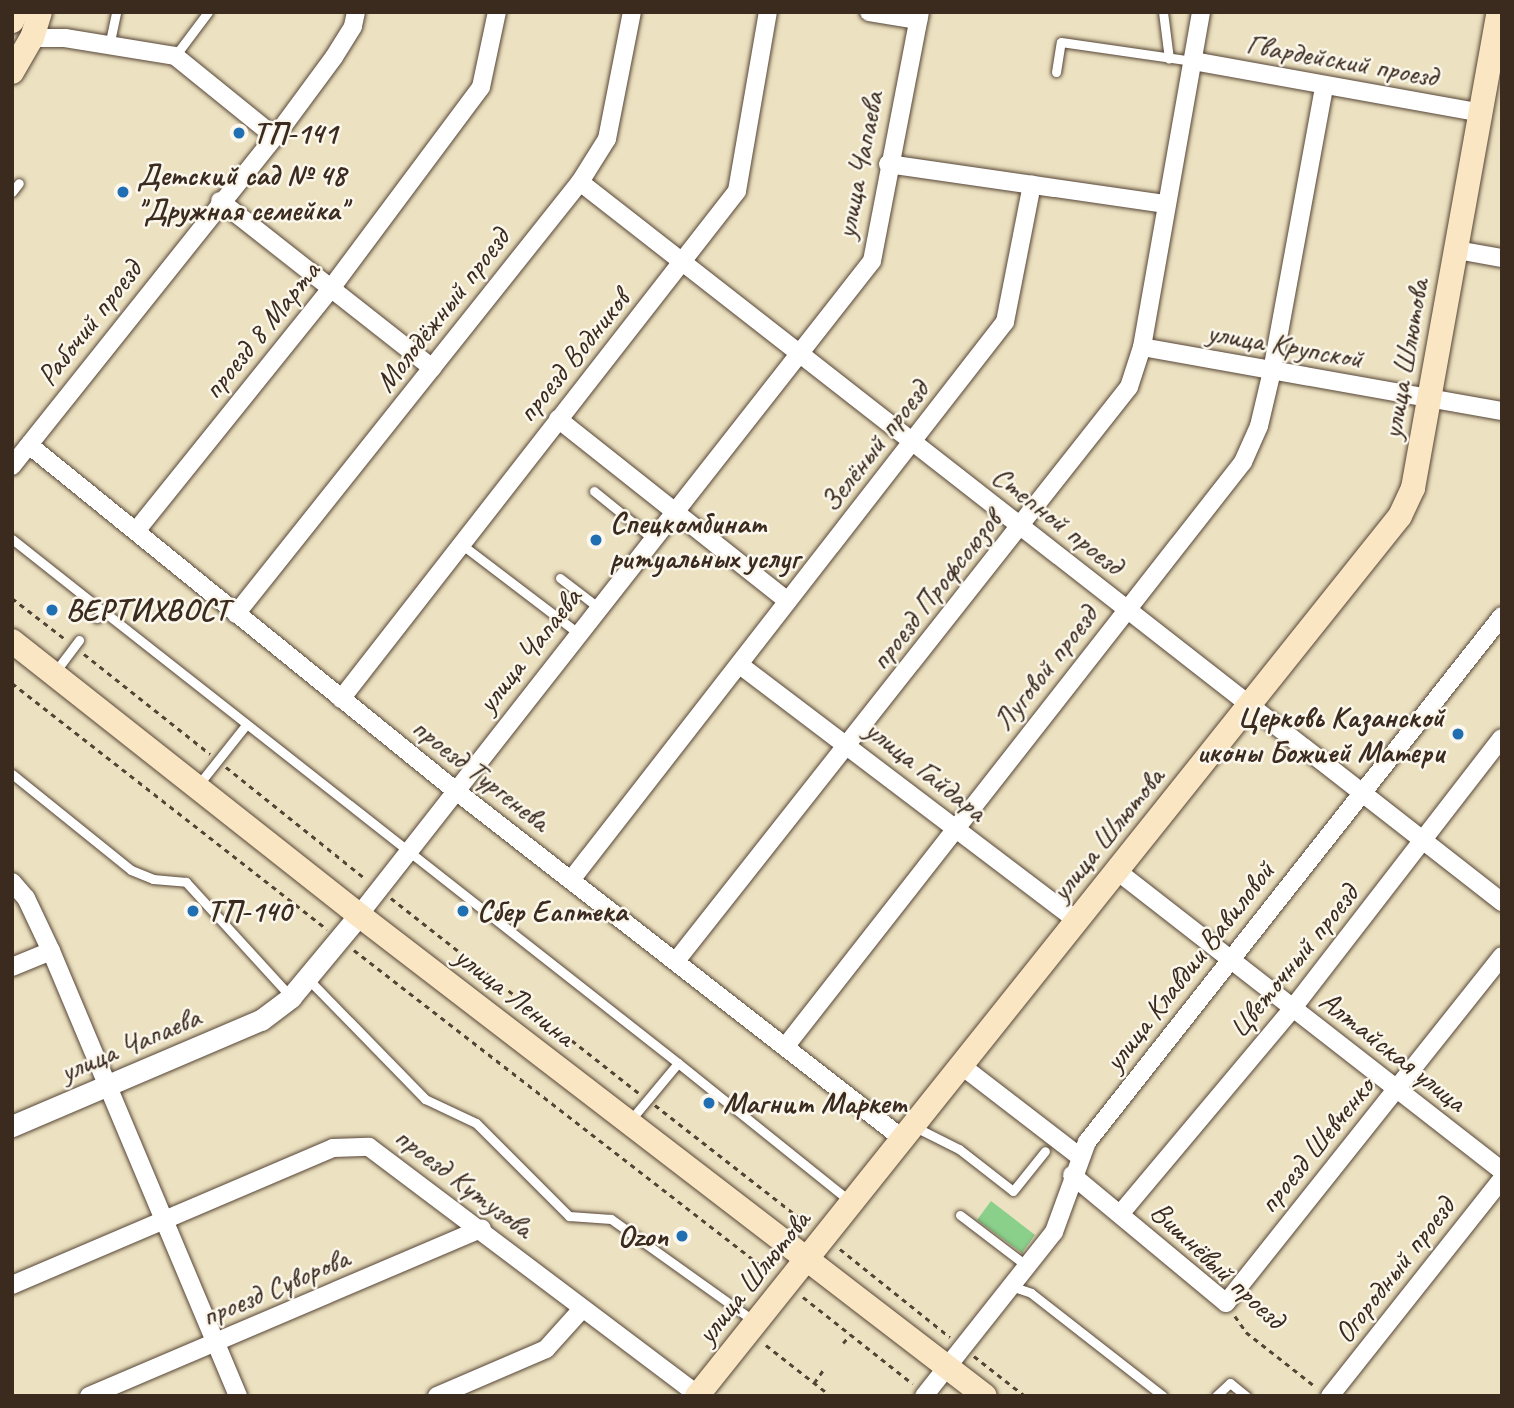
<!DOCTYPE html>
<html>
<head>
<meta charset="utf-8">
<style>
  body { margin:0 }
  #map { position:relative; width:1514px; height:1408px; overflow:hidden; background:#ece1c0; font-family:Caveat,sans-serif }
  div>[style] { position:absolute }
  [style*='--x'] { left:calc(var(--x)*1px); top:calc(var(--y)*1px); width:calc(var(--w)*1px); rotate:calc(var(--a)*1deg) }
  .green>* { inset:0; background:#8ad08b }
  .path>* { height:2.5px; margin-top:-1.25px; transform-origin:0; background:repeating-linear-gradient(90deg,#564536 0 5px,transparent 0 10px) }
  .roads { filter:drop-shadow(0 0 2px #564536) drop-shadow(0 0 2px #564536) }
  .service>* { height:9px; margin:-4.5px; padding:0 4.5px; transform-origin:4.5px; border-radius:4.5px; background:#fff }
  .minor>* { height:18px; margin:-9px; padding:0 9px; transform-origin:9px; border-radius:9px; background:#fff }
  .tertiary>* { height:21px; margin:-10.5px; padding:0 10.5px; transform-origin:10.5px; border-radius:10.5px; background:#fff }
  .secondary>* { height:24px; margin:-12px; padding:0 12px; transform-origin:12px; border-radius:12px; background:#fbe6c4 }
  .dots>* { width:19px; height:19px; translate:-50% -50%; box-sizing:border-box; border:4px solid #fbf7ec; border-radius:50% }
  span { translate:-50% -50%; white-space:nowrap; text-align:center; line-height:1.15; -webkit-text-stroke:5px #fbf7ec; paint-order:stroke }
  .street-label { font-size:30px; color:#3b2a1e }
  .poi-label { font-size:30px; color:#3b2a1e; font-weight:700 }
  .left { translate:0 -50%; text-align:left }
  .right { translate:-100% -50%; text-align:right }
  .frame { position:absolute; inset:0; border:14px solid #3b2a1e; pointer-events:none }
</style>
</head>
<body>
<div id="map">
  <div class="green">
    <div style="clip-path:polygon(991px 1201px,1035px 1235px,1022px 1253px,977px 1220px)"></div>
  </div>
  <div class="path">
    <div style="--x:12;--y:598;--w:67;--a:37.7"></div>
    <div style="--x:84;--y:654;--w:161;--a:38.4"></div>
    <div style="--x:12;--y:683;--w:400;--a:38"></div>
    <div style="--x:226;--y:767;--w:179;--a:38.7"></div>
    <div style="--x:391;--y:898;--w:315;--a:38.2"></div>
    <div style="--x:354;--y:950;--w:529;--a:37.78"></div>
    <div style="--x:517;--y:999;--w:11;--a:-49"></div>
    <div style="--x:655;--y:1105;--w:197;--a:38"></div>
    <div style="--x:840;--y:1249;--w:141;--a:38.7"></div>
    <div style="--x:803;--y:1297;--w:140;--a:38.3"></div>
    <div style="--x:1235;--y:1316;--w:19;--a:55"></div>
    <div style="--x:1246;--y:1332;--w:89;--a:38.2"></div>
    <div style="--x:843;--y:1343;--w:11;--a:-49"></div>
    <div style="--x:766;--y:1345;--w:83;--a:38.1"></div>
    <div style="--x:974;--y:1356;--w:65;--a:38.1"></div>
    <div style="--x:814;--y:1383;--w:16;--a:-55"></div>
  </div>
  <div class="roads">
    <div class="service">
      <div style="--x:1163;--y:12;--w:47;--a:82.7"></div>
      <div style="--x:109;--y:46;--w:35;--a:-78"></div>
      <div style="--x:175;--y:56;--w:55;--a:-53.1"></div>
      <div style="--x:1056;--y:72;--w:30;--a:-81"></div>
      <div style="--x:1061;--y:42;--w:133;--a:8.2"></div>
      <div style="--x:12;--y:192;--w:11;--a:-52"></div>
      <div style="--x:594;--y:491;--w:76;--a:39.1"></div>
      <div style="--x:12;--y:539;--w:116;--a:38.4"></div>
      <div style="--x:461;--y:544;--w:148;--a:37.3"></div>
      <div style="--x:560;--y:578;--w:49;--a:37.6"></div>
      <div style="--x:97;--y:618;--w:9;--a:-49"></div>
      <div style="--x:103;--y:611;--w:731;--a:38.17"></div>
      <div style="--x:678;--y:1063;--w:77;--a:129.7"></div>
      <div style="--x:55;--y:672;--w:40;--a:-53"></div>
      <div style="--x:12;--y:774;--w:153;--a:38.9"></div>
      <div style="--x:131;--y:870;--w:24;--a:22"></div>
      <div style="--x:153;--y:879;--w:33;--a:5"></div>
      <div style="--x:186;--y:882;--w:156;--a:47.6"></div>
      <div style="--x:199;--y:784;--w:75;--a:-51.5"></div>
      <div style="--x:308;--y:979;--w:168;--a:45.7"></div>
      <div style="--x:425;--y:1099;--w:56;--a:25.2"></div>
      <div style="--x:476;--y:1123;--w:132;--a:45"></div>
      <div style="--x:569;--y:1216;--w:42;--a:4.1"></div>
      <div style="--x:611;--y:1219;--w:176;--a:35.5"></div>
      <div style="--x:678;--y:1063;--w:222;--a:38.8"></div>
      <div style="--x:915;--y:1127;--w:49;--a:26.6"></div>
      <div style="--x:959;--y:1149;--w:68;--a:37.9"></div>
      <div style="--x:1013;--y:1191;--w:51;--a:-51.3"></div>
      <div style="--x:960;--y:1215;--w:84;--a:37.3"></div>
      <div style="--x:1011;--y:1286;--w:21;--a:19"></div>
      <div style="--x:1031;--y:1293;--w:167;--a:38"></div>
      <div style="--x:1216;--y:1396;--w:19;--a:-43"></div>
      <div style="--x:1230;--y:1383;--w:21;--a:39"></div>
    </div>
    <div class="minor">
      <div style="--x:869;--y:12;--w:50;--a:9.3"></div>
      <div style="--x:32;--y:38;--w:33;--a:0"></div>
      <div style="--x:65;--y:38;--w:111;--a:9.3"></div>
      <div style="--x:175;--y:56;--w:129;--a:39"></div>
      <div style="--x:1193;--y:61;--w:294;--a:10.2"></div>
      <div style="--x:888;--y:164;--w:281;--a:8.2"></div>
      <div style="--x:580;--y:182;--w:1170;--a:37.99"></div>
      <div style="--x:220;--y:201;--w:270;--a:38.2"></div>
      <div style="--x:1457;--y:250;--w:46;--a:10.1"></div>
      <div style="--x:1142;--y:347;--w:366;--a:10.1"></div>
      <div style="--x:558;--y:419;--w:293;--a:38.4"></div>
      <div style="--x:29;--y:445;--w:550;--a:39.02"></div>
      <div style="--x:456;--y:791;--w:566;--a:37.9"></div>
      <div style="--x:12;--y:466;--w:421;--a:-51.4"></div>
      <div style="--x:275;--y:137;--w:99;--a:-53.6"></div>
      <div style="--x:334;--y:57;--w:36;--a:-58"></div>
      <div style="--x:353;--y:26;--w:14;--a:-78"></div>
      <div style="--x:136;--y:531;--w:313;--a:-51.2"></div>
      <div style="--x:332;--y:287;--w:249;--a:-53.3"></div>
      <div style="--x:481;--y:87;--w:77;--a:-78"></div>
      <div style="--x:236;--y:614;--w:552;--a:-51.47"></div>
      <div style="--x:580;--y:182;--w:51;--a:-57.9"></div>
      <div style="--x:607;--y:139;--w:129;--a:-78.9"></div>
      <div style="--x:740;--y:665;--w:423;--a:37.2"></div>
      <div style="--x:341;--y:699;--w:644;--a:-52.06"></div>
      <div style="--x:737;--y:191;--w:182;--a:-80.2"></div>
      <div style="--x:1117;--y:871;--w:488;--a:37.9"></div>
      <div style="--x:571;--y:880;--w:707;--a:-52.13"></div>
      <div style="--x:1005;--y:322;--w:140;--a:-78.9"></div>
      <div style="--x:12;--y:882;--w:21;--a:49"></div>
      <div style="--x:26;--y:898;--w:59;--a:64.7"></div>
      <div style="--x:51;--y:951;--w:483;--a:67.2"></div>
      <div style="--x:359;--y:915;--w:831;--a:-51.89"></div>
      <div style="--x:872;--y:261;--w:254;--a:-79.1"></div>
      <div style="--x:676;--y:961;--w:731;--a:-51.72"></div>
      <div style="--x:1129;--y:387;--w:42;--a:-72"></div>
      <div style="--x:1142;--y:347;--w:340;--a:-80"></div>
      <div style="--x:12;--y:967;--w:42;--a:-22.3"></div>
      <div style="--x:785;--y:1047;--w:743;--a:-51.94"></div>
      <div style="--x:1243;--y:462;--w:39;--a:-66"></div>
      <div style="--x:1259;--y:426;--w:57;--a:-76.7"></div>
      <div style="--x:1272;--y:371;--w:289;--a:-79.6"></div>
      <div style="--x:962;--y:1066;--w:148;--a:37.6"></div>
      <div style="--x:1072;--y:1175;--w:200;--a:39.7"></div>
      <div style="--x:1226;--y:1303;--w:443;--a:-51.5"></div>
      <div style="--x:1121;--y:1213;--w:268;--a:-50"></div>
      <div style="--x:1293;--y:1008;--w:341;--a:-52.3"></div>
      <div style="--x:12;--y:1285;--w:349;--a:-23.1"></div>
      <div style="--x:333;--y:1148;--w:36;--a:-2"></div>
      <div style="--x:369;--y:1147;--w:412;--a:37"></div>
      <div style="--x:89;--y:1396;--w:427;--a:-23.1"></div>
      <div style="--x:437;--y:1396;--w:119;--a:-23.3"></div>
      <div style="--x:546;--y:1349;--w:54;--a:-48"></div>
      <div style="--x:924;--y:1396;--w:209;--a:-51.6"></div>
      <div style="--x:1054;--y:1232;--w:96;--a:-69.9"></div>
      <div style="--x:1087;--y:1142;--w:670;--a:-51.73"></div>
      <div style="--x:1330;--y:1396;--w:277;--a:-51.6"></div>
    </div>
    <div class="tertiary">
      <div style="--x:12;--y:1126;--w:271;--a:-23.1"></div>
      <div style="--x:261;--y:1020;--w:38;--a:-37"></div>
      <div style="--x:291;--y:997;--w:107;--a:-50.3"></div>
    </div>
    <div class="secondary">
      <div style="--x:12;--y:21;--w:10;--a:-66"></div>
      <div style="--x:12;--y:72;--w:39;--a:-60"></div>
      <div style="--x:32;--y:38;--w:27;--a:-73"></div>
      <div style="--x:12;--y:641;--w:442;--a:38.3"></div>
      <div style="--x:359;--y:915;--w:789;--a:37.54"></div>
      <div style="--x:697;--y:1396;--w:1126;--a:-51.38"></div>
      <div style="--x:1400;--y:516;--w:31;--a:-65"></div>
      <div style="--x:1413;--y:488;--w:484;--a:-79.8"></div>
    </div>
  </div>
  <div class="dots">
    <div style="left:239px;top:133px;background:#1f6fb2"></div>
    <div style="left:123px;top:192px;background:#1f6fb2"></div>
    <div style="left:596px;top:540px;background:#1f6fb2"></div>
    <div style="left:52px;top:610px;background:#1f6fb2"></div>
    <div style="left:1458px;top:734px;background:#1f6fb2"></div>
    <div style="left:193px;top:911px;background:#1f6fb2"></div>
    <div style="left:463px;top:911px;background:#1f6fb2"></div>
    <div style="left:709px;top:1103px;background:#1f6fb2"></div>
    <div style="left:682px;top:1236px;background:#1f6fb2"></div>
  </div>
  <div class="street-label">
    <span style="left:1342px;top:60px;rotate:10deg">Гвардейский проезд</span>
    <span style="left:859px;top:165px;rotate:-79deg">улица Чапаева</span>
    <span style="left:442px;top:310px;rotate:-52deg">Молодёжный проезд</span>
    <span style="left:89px;top:323px;rotate:-52deg">Рабочий проезд</span>
    <span style="left:261px;top:330px;rotate:-51deg">проезд 8 Марта</span>
    <span style="left:1285px;top:345px;rotate:10deg">улица Крупской</span>
    <span style="left:573px;top:356px;rotate:-51deg">проезд Водников</span>
    <span style="left:1405px;top:359px;rotate:-80deg">улица Шлютова</span>
    <span style="left:874px;top:446px;rotate:-52deg">Зелёный проезд</span>
    <span style="left:1058px;top:520px;rotate:38deg">Степной проезд</span>
    <span style="left:935px;top:590px;rotate:-52deg">проезд Профсоюзов</span>
    <span style="left:529px;top:650px;rotate:-52deg">улица Чапаева</span>
    <span style="left:1045px;top:668px;rotate:-52deg">Луговой проезд</span>
    <span style="left:926px;top:770px;rotate:38deg">улица Гайдара</span>
    <span style="left:481px;top:774px;rotate:38deg">проезд Тургенева</span>
    <span style="left:1107px;top:834px;rotate:-51deg">улица Шлютова</span>
    <span style="left:1293px;top:961px;rotate:-51deg">Цветочный проезд</span>
    <span style="left:1189px;top:966px;rotate:-52deg">улица Клавдии Вавиловой</span>
    <span style="left:515px;top:996px;rotate:38deg">улица Ленина</span>
    <span style="left:130px;top:1044px;rotate:-23deg">улица Чапаева</span>
    <span style="left:1393px;top:1051px;rotate:38deg">Алтайская улица</span>
    <span style="left:1316px;top:1145px;rotate:-51deg">проезд Шевченко</span>
    <span style="left:464px;top:1182px;rotate:37deg">проезд Кутузова</span>
    <span style="left:1218px;top:1265px;rotate:43deg">Вишнёвый проезд</span>
    <span style="left:1394px;top:1270px;rotate:-52deg">Огородный проезд</span>
    <span style="left:753px;top:1277px;rotate:-51deg">улица Шлютова</span>
    <span style="left:275px;top:1287px;rotate:-23deg">проезд Суворова</span>
  </div>
  <div class="poi-label">
    <span class="left" style="left:253px;top:133px">ТП-141</span>
    <span class="left" style="left:137px;top:192px">Детский сад № 48<br>"Дружная семейка"</span>
    <span class="left" style="left:610px;top:540px">Спецкомбинат<br>ритуальных услуг</span>
    <span class="left" style="left:66px;top:610px">ВЕРТИХВОСТ</span>
    <span class="right" style="left:1444px;top:734px">Церковь Казанской<br>иконы Божией Матери</span>
    <span class="left" style="left:207px;top:911px">ТП-140</span>
    <span class="left" style="left:477px;top:911px">Сбер Еаптека</span>
    <span class="left" style="left:723px;top:1103px">Магнит Маркет</span>
    <span class="right" style="left:668px;top:1236px">Ozon</span>
  </div>
  <div class="frame"></div>
</div>
</body>
</html>
